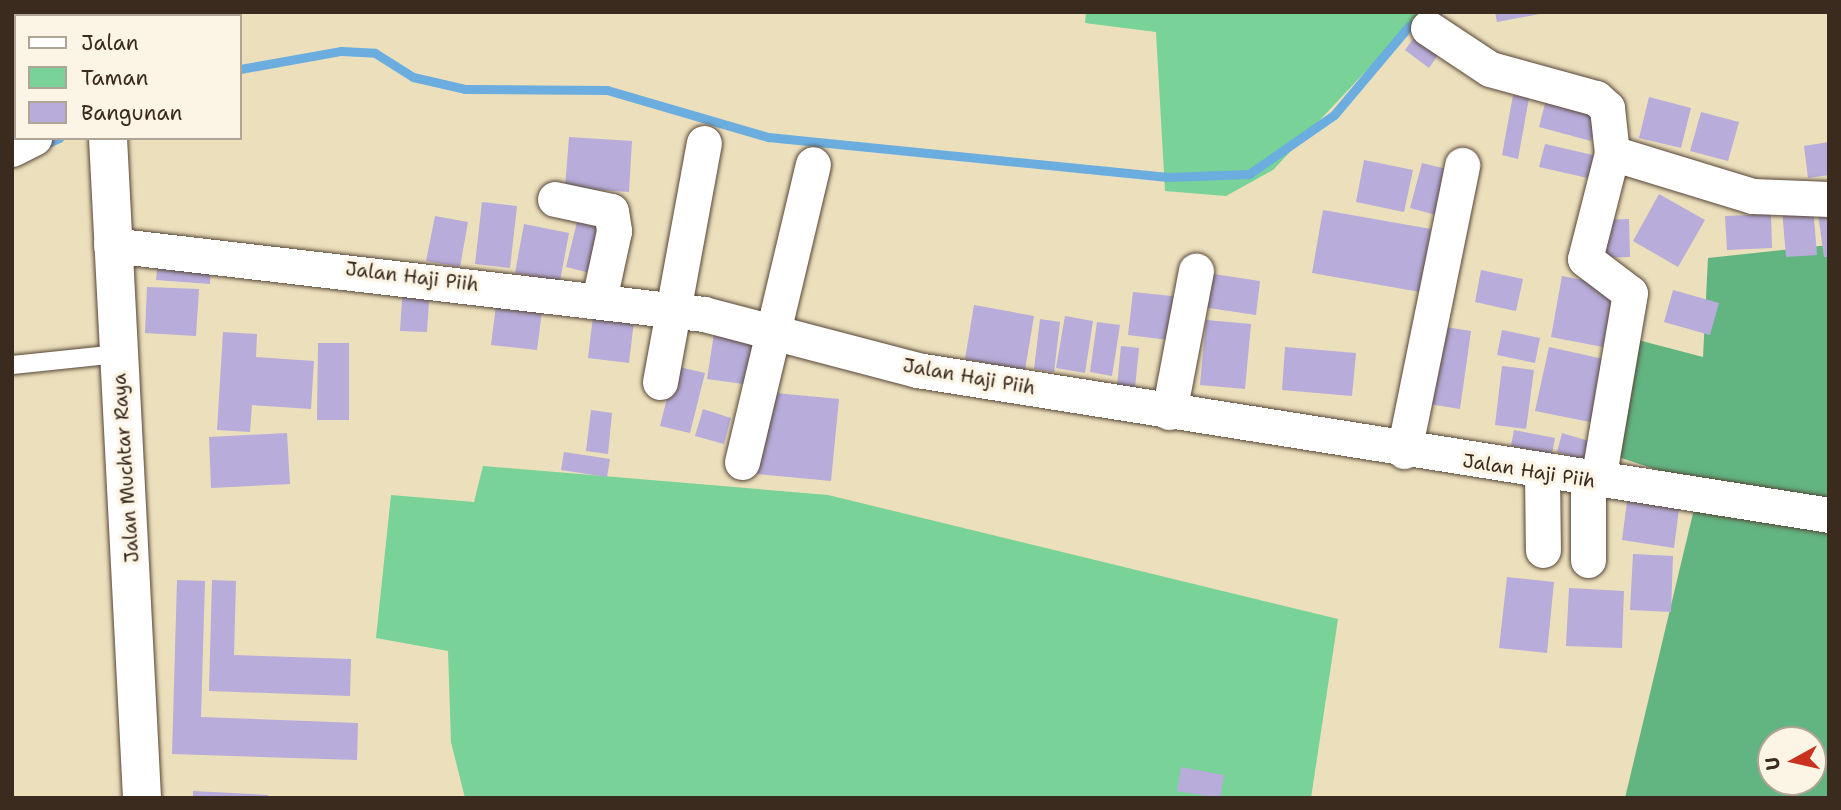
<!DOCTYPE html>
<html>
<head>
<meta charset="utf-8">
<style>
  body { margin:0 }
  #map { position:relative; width:1841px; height:810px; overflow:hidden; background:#ecdfbc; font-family:"Shantell Sans",sans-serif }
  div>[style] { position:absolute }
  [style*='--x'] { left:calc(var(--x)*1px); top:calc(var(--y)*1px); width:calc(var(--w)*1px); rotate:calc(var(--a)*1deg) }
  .green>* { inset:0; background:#79d297 }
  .forest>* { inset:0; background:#62b480 }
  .stream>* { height:9px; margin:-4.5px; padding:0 4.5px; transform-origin:4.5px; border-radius:4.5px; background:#6baddf }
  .building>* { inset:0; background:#b7acda }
  .roads { filter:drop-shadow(0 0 2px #564536) drop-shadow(0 0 2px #564536) }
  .service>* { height:18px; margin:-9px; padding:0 9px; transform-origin:9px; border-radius:9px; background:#fff }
  .minor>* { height:35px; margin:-17.5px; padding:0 17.5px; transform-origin:17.5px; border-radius:17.5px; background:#fff }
  .trunk>* { height:38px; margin:-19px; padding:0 19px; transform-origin:19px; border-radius:19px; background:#fff }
  span { translate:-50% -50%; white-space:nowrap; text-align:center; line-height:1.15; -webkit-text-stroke:7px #fcf5e5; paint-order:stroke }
  .street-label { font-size:19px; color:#3b2a1e }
  .frame { position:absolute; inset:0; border:14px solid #3b2a1e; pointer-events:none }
  .legend { position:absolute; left:14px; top:14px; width:228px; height:126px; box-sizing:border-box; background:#fcf5e5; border:2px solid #afa495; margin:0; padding:9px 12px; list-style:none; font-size:21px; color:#3b2a1e }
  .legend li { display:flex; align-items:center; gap:14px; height:35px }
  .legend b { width:35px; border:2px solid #afa495 }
  .north { position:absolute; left:1757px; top:726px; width:70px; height:70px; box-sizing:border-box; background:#fcf5e5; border:2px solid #afa495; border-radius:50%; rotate:262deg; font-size:19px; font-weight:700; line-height:28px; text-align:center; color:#3b2a1e }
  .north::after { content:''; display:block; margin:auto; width:24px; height:32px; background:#c8321e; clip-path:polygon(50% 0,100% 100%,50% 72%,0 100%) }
</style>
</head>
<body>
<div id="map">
  <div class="green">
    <div style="clip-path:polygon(1086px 12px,1430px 12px,1411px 23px,1273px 170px,1226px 196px,1165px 191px,1156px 32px,1085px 23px)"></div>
    <div style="clip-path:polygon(483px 466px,828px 495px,1338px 619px,1311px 798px,465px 798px,451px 742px,448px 651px,376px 638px,391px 495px,474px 502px)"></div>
  </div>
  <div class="forest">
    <div style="clip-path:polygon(evenodd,1829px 245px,1829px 798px,1625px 798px,1700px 484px,1588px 447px,1619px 335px,1703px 357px,1708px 258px,1829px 245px,1771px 740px,1813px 740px,1813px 782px,1771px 782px,1771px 740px)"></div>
  </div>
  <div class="stream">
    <div style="--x:240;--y:69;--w:103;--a:-10.1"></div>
    <div style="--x:341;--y:51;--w:34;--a:3"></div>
    <div style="--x:375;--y:53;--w:45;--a:32.3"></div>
    <div style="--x:413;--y:77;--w:53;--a:13"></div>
    <div style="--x:465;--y:89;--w:142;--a:0.4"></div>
    <div style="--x:607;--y:90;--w:168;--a:16.3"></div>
    <div style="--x:768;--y:137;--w:402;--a:5.7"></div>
    <div style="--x:1168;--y:177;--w:81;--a:-2.1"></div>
    <div style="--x:1249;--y:174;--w:103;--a:-34.8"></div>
    <div style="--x:1334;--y:115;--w:116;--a:-49.9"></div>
    <div style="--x:1409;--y:26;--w:32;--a:-26"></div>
    <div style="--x:41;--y:146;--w:20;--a:-24"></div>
  </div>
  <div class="building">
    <div style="clip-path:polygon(1495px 12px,1540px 12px,1540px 14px,1497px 22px)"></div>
    <div style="clip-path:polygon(1420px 29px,1444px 46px,1429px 68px,1405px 50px)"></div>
    <div style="clip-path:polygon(1548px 92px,1600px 106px,1591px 141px,1539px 127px)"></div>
    <div style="clip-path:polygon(1513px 95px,1529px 98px,1518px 159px,1502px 155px)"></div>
    <div style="clip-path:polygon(1649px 97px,1691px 108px,1681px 148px,1639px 138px)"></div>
    <div style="clip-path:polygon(1701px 112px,1739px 122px,1728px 161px,1690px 151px)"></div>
    <div style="clip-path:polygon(569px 137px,632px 141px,629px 192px,565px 188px)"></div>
    <div style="clip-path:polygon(1829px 142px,1829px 175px,1808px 178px,1804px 146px)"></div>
    <div style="clip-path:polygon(1545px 144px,1597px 156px,1592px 179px,1539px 167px)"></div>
    <div style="clip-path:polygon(1364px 160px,1413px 170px,1404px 212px,1356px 202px)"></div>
    <div style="clip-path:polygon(1422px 163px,1451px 170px,1440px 216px,1410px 208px)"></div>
    <div style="clip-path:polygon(1659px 194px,1705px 220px,1678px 267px,1633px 241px)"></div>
    <div style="clip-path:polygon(482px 202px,517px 206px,510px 268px,475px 264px)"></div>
    <div style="clip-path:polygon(1829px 204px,1829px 257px,1824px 257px,1817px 206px)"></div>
    <div style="clip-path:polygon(1813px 207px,1817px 255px,1786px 257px,1782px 209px)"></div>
    <div style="clip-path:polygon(1323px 210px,1431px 229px,1420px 292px,1312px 273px)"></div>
    <div style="clip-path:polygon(1771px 214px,1772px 248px,1727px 250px,1725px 216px)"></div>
    <div style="clip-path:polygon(435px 216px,468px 222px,460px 267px,426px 261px)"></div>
    <div style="clip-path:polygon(1629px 219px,1630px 257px,1599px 258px,1598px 220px)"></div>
    <div style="clip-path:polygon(577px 222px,609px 230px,598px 275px,566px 267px)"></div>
    <div style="clip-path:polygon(524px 224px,569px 233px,560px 281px,515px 273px)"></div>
    <div style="clip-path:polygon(158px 259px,211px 262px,210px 284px,156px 280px)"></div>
    <div style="clip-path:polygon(1481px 270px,1523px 279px,1516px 311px,1475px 302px)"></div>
    <div style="clip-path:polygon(1207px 273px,1260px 281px,1256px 315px,1202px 307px)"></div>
    <div style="clip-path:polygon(1562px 276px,1615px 286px,1603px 347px,1551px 337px)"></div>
    <div style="clip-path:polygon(403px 284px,430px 286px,427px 332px,400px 331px)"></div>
    <div style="clip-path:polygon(147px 287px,199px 289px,196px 336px,145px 333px)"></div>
    <div style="clip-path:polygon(1673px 290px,1719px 303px,1710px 335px,1664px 322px)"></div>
    <div style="clip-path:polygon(1133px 292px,1181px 297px,1177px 341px,1128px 335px)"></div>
    <div style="clip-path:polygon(497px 297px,543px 303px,537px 350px,491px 345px)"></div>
    <div style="clip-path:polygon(974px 305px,1034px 316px,1025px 370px,965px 359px)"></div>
    <div style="clip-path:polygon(593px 316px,634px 321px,629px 363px,588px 358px)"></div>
    <div style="clip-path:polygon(1065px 316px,1093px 321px,1085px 373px,1056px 368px)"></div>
    <div style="clip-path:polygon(1040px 319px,1060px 322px,1054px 372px,1034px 369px)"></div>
    <div style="clip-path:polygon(1206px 320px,1251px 324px,1245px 389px,1200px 385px)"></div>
    <div style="clip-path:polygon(1097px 322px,1120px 325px,1112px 376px,1090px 372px)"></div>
    <div style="clip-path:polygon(1433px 325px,1471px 331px,1460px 409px,1422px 403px)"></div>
    <div style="clip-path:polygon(715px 327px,758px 333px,751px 385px,707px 379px)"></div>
    <div style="clip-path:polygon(1502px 330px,1540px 338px,1535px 363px,1497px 355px)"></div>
    <div style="clip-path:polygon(223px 332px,257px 334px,256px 357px,314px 361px,311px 409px,252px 405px,250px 432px,217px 430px)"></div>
    <div style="clip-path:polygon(318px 343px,349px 343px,349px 420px,317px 420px)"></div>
    <div style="clip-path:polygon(1121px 346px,1139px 348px,1135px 388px,1117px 386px)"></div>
    <div style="clip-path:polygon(1285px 347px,1356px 353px,1352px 396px,1282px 390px)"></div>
    <div style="clip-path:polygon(1549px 347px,1608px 360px,1595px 423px,1535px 411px)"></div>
    <div style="clip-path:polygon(675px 366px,705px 373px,690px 433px,660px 426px)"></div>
    <div style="clip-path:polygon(1502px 366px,1534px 370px,1526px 429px,1495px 425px)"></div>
    <div style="clip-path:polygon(765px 392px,839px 399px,831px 481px,757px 474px)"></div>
    <div style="clip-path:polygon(703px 409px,731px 418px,724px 444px,695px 436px)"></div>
    <div style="clip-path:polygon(591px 410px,612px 413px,608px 454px,586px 451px)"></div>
    <div style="clip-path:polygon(1514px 430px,1555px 438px,1552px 454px,1511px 446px)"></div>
    <div style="clip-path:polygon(287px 433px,290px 484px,211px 488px,209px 437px)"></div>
    <div style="clip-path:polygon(1562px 433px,1589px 441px,1584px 460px,1557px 452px)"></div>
    <div style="clip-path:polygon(564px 452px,610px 459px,607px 477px,561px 470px)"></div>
    <div style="clip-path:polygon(1628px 494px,1680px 501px,1674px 548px,1622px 540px)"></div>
    <div style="clip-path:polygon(1633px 554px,1673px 556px,1671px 612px,1630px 610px)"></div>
    <div style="clip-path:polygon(1507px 577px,1554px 582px,1547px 653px,1499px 648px)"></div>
    <div style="clip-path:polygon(177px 580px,205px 581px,201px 717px,358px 723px,357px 760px,172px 754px)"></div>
    <div style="clip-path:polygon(212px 580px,236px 581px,234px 655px,351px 659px,350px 696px,209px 691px)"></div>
    <div style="clip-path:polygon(1569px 588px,1624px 591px,1622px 648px,1566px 646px)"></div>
    <div style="clip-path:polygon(1181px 767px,1224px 775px,1220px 798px,1177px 791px)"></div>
    <div style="clip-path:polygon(193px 791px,268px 795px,268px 798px,193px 798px)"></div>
  </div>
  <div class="roads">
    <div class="service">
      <div style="--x:12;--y:365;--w:107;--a:-5.9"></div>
    </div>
    <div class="minor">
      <div style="--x:1428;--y:28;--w:74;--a:33.5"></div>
      <div style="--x:1490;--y:69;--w:110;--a:15.3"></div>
      <div style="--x:1596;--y:98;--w:15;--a:42"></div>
      <div style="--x:1607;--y:108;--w:45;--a:83.7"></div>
      <div style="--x:1612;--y:153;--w:109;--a:104.3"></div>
      <div style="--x:1585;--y:259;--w:56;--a:37.1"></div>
      <div style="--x:1630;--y:293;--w:191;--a:99.7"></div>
      <div style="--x:12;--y:58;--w:4;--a:14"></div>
      <div style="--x:12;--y:149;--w:25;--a:-27"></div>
      <div style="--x:1612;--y:153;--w:147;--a:17"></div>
      <div style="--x:1753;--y:196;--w:76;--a:2.3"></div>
      <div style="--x:555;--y:199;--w:57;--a:12.1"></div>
      <div style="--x:611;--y:211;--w:20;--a:81"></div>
      <div style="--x:614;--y:231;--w:71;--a:102.3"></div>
      <div style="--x:111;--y:245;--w:597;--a:6.64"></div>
      <div style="--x:704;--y:314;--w:220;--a:14.7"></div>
      <div style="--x:917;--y:370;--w:923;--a:9.03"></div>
      <div style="--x:660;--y:382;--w:243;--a:-79.6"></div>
      <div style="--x:1169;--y:412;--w:144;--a:-79.2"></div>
      <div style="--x:1404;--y:451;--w:292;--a:-78.5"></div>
      <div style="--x:742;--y:462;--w:306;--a:-76.6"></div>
      <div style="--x:1542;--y:473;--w:77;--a:89.3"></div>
      <div style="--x:1588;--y:479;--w:81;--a:90"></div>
    </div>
    <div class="trunk">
      <div style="--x:109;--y:16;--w:4;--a:-90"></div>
      <div style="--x:108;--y:138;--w:661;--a:87.05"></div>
    </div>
  </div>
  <div class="street-label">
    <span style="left:412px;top:277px;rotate:7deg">Jalan Haji Piih</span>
    <span style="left:969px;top:377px;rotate:10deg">Jalan Haji Piih</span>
    <span style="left:126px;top:468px;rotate:-94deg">Jalan Muchtar Raya</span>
    <span style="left:1529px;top:471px;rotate:9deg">Jalan Haji Piih</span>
  </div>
  <div class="frame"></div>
  <ul class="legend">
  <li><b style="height:9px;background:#fff"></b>Jalan</li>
  <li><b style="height:19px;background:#79d297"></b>Taman</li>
  <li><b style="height:19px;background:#b7acda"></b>Bangunan</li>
  </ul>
  <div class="north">U</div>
</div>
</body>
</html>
